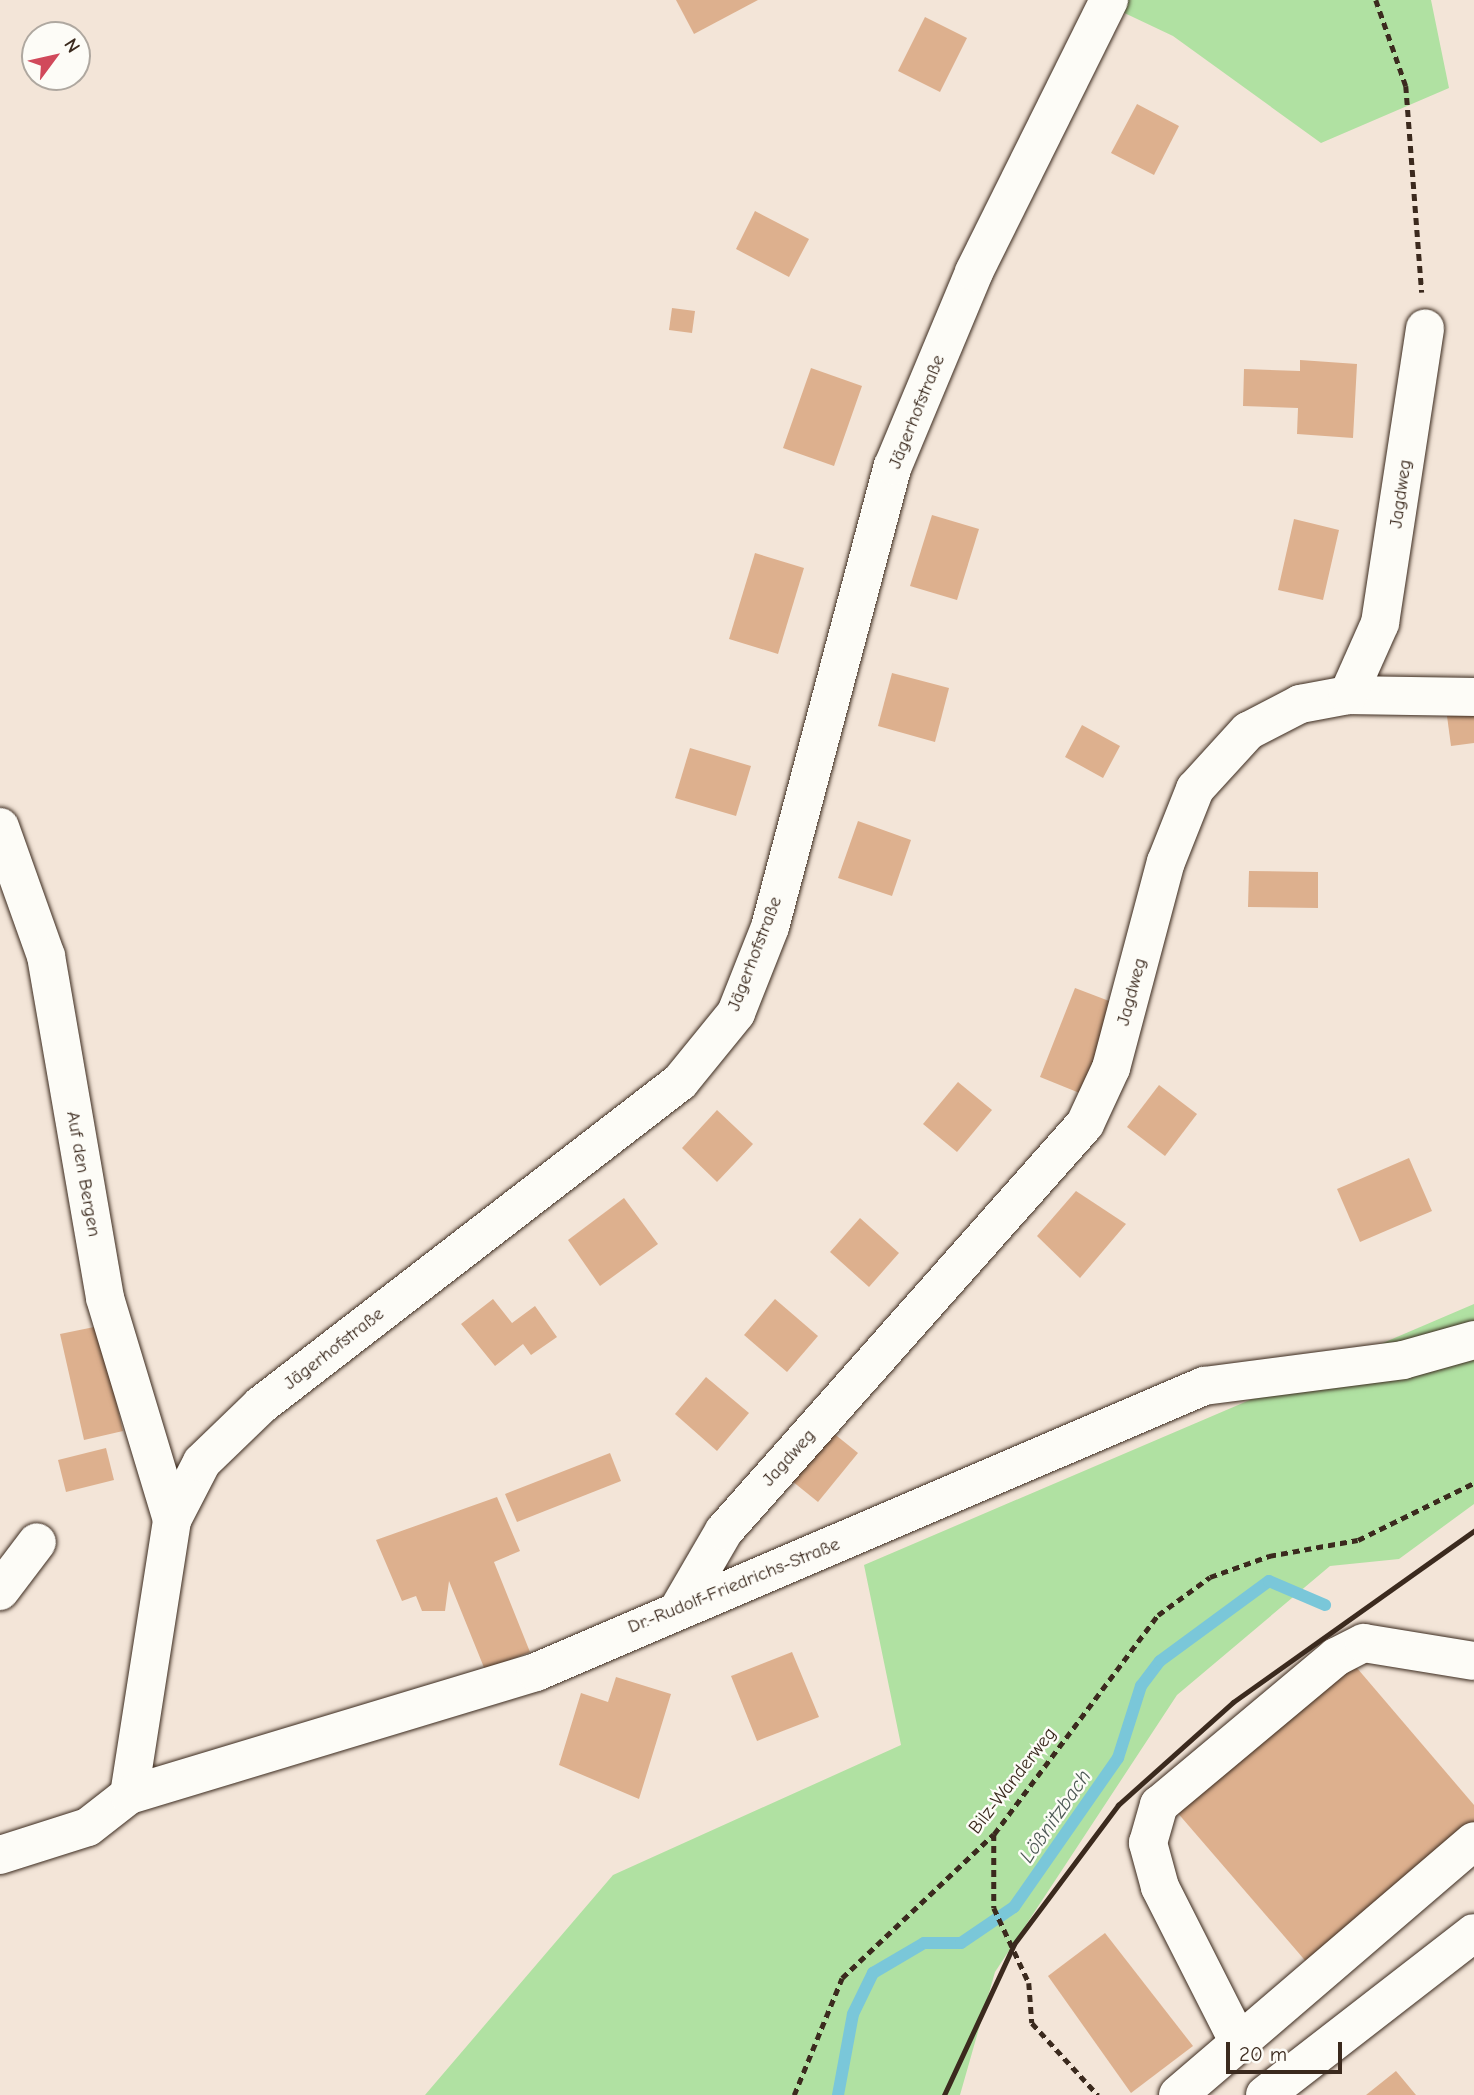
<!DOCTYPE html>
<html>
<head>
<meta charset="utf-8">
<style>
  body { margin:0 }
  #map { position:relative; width:1474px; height:2095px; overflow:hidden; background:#f3e5d8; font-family:"Comic Neue",sans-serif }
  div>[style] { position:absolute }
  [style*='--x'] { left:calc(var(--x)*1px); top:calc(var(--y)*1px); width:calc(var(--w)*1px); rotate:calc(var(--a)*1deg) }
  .green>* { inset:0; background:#b0e1a2 }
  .stream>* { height:12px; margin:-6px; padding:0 6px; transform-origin:6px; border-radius:6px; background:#7ac7d9 }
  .building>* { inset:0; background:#ddb08e }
  .path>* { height:4.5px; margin-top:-2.25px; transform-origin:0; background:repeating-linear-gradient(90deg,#3b2a1e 0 7px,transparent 0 12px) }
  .roads { filter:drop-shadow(0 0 2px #3b2a1e) drop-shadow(0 0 2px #3b2a1e) }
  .minor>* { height:38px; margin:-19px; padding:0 19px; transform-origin:19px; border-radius:19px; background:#fdfcf7 }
  .rail>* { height:5px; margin:-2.5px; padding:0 2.5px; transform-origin:2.5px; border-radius:2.5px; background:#3b2a1e }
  span { translate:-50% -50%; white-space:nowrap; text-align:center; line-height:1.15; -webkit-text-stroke:5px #fdfcf7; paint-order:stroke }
  .street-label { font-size:19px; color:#3b2a1e }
  .water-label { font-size:21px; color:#4e5956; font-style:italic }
  .north { position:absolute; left:21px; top:21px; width:70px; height:70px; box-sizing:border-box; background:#fdfcf7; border:2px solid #afa8a0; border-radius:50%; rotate:57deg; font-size:19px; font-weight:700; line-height:28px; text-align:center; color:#3b2a1e }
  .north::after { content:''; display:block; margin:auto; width:24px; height:32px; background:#d1495b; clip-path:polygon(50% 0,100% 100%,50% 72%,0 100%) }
  .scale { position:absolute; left:1226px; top:2042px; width:116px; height:32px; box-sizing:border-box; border:4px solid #3b2a1e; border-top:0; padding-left:9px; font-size:21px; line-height:24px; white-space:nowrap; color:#3b2a1e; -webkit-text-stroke:5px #fdfcf7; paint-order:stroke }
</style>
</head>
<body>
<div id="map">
  <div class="green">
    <div style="clip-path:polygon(1097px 0,1431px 0,1449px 88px,1321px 143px,1173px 36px)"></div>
    <div style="clip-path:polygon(1474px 1304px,1474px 1504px,1399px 1559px,1330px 1566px,1177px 1695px,995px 1972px,960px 2095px,425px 2095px,613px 1875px,901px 1745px,864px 1565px)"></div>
  </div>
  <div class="stream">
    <div style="--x:838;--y:2095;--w:82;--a:-79.5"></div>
    <div style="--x:853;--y:2014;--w:46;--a:-64"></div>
    <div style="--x:873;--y:1973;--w:59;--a:-30.5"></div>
    <div style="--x:924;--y:1943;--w:37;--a:0"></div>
    <div style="--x:961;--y:1943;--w:64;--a:-34.2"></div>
    <div style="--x:1014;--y:1907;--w:182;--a:-55.1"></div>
    <div style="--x:1118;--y:1758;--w:76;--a:-72.3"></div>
    <div style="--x:1141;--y:1686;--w:31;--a:-53"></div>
    <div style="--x:1160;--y:1661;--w:135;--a:-36.3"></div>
    <div style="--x:1269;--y:1581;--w:61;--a:23.2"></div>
  </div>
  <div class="building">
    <div style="clip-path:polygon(676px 0,758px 0,694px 34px)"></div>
    <div style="clip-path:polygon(925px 17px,967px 38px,940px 92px,898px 71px)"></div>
    <div style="clip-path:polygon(1137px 104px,1179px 126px,1154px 175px,1111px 153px)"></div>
    <div style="clip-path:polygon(755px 211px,809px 239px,789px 277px,736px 249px)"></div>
    <div style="clip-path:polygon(672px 308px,695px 311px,692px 333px,669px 330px)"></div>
    <div style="clip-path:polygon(1300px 360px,1357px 364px,1353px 438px,1297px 434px,1298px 408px,1243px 406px,1244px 369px,1300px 371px)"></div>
    <div style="clip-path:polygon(811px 368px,862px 386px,834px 466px,783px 448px)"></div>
    <div style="clip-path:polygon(932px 515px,979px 529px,957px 600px,910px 586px)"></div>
    <div style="clip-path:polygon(1294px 519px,1339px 530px,1323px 600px,1278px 590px)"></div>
    <div style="clip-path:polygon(755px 553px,804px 568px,778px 654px,729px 639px)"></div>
    <div style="clip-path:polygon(892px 673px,949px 688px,935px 742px,878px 726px)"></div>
    <div style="clip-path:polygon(1474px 712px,1474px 743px,1451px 746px,1447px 716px)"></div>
    <div style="clip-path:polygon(1082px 725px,1120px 746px,1103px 778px,1065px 757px)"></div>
    <div style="clip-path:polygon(690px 748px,751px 766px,736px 816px,675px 798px)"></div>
    <div style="clip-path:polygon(858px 821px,911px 840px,892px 896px,838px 878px)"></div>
    <div style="clip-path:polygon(1249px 871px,1318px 872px,1318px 908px,1248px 907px)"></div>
    <div style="clip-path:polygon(1075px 988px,1117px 1004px,1082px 1094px,1040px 1077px)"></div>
    <div style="clip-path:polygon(958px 1082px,992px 1110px,957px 1152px,923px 1124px)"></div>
    <div style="clip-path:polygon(1159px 1085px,1197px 1114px,1165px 1156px,1127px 1127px)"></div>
    <div style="clip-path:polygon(717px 1110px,753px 1144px,717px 1182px,682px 1148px)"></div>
    <div style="clip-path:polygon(1409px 1158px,1432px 1211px,1360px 1242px,1337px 1189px)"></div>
    <div style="clip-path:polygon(1076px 1191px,1126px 1224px,1080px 1278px,1037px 1236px)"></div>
    <div style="clip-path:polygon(624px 1198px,658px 1244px,600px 1286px,568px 1240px)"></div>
    <div style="clip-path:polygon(860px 1218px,899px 1253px,869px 1287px,830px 1252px)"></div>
    <div style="clip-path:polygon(493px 1299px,512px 1323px,535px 1306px,557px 1337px,531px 1355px,523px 1344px,495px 1366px,461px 1324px)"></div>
    <div style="clip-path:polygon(775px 1299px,818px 1336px,787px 1372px,744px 1335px)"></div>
    <div style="clip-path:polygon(99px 1326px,123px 1431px,84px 1440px,60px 1334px)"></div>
    <div style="clip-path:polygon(706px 1377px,749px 1413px,717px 1451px,675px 1414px)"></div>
    <div style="clip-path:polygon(832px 1432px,858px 1453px,818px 1502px,792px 1481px)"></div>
    <div style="clip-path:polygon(106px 1448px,114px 1480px,66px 1492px,58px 1460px)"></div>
    <div style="clip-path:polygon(610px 1453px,621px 1481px,517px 1522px,505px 1494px)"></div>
    <div style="clip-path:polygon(497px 1497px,520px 1551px,494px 1562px,530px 1652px,485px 1670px,449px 1581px,445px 1611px,422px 1611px,416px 1596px,402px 1601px,376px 1540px)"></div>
    <div style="clip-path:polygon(792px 1652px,819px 1717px,757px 1741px,731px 1676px)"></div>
    <div style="clip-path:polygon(1351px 1661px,1474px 1805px,1474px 1824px,1309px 1965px,1176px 1811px)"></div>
    <div style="clip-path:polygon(616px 1677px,671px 1694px,639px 1799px,559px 1765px,581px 1693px,608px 1702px)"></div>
    <div style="clip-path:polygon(1105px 1933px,1193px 2046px,1131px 2093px,1048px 1976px)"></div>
    <div style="clip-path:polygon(1396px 2071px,1416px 2095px,1366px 2095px)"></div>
  </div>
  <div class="path">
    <div style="--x:1376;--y:0;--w:91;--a:70.8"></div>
    <div style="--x:1406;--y:86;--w:207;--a:85.6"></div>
    <div style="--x:994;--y:1834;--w:74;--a:90"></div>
    <div style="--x:994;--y:1908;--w:83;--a:65"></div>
    <div style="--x:1029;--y:1983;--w:40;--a:85.7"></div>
    <div style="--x:1032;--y:2023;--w:98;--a:47.5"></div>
    <div style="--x:794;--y:2095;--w:126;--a:-67.7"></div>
    <div style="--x:842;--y:1978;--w:209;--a:-43.5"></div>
    <div style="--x:994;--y:1834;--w:274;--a:-53.2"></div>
    <div style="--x:1158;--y:1615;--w:64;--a:-36.2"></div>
    <div style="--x:1210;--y:1577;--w:63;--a:-19.6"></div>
    <div style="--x:1269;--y:1556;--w:90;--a:-10.2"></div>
    <div style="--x:1358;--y:1540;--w:129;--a:-26.2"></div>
  </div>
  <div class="roads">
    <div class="minor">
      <div style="--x:1348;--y:695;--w:126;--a:0.9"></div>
      <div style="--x:0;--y:827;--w:137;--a:70.4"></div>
      <div style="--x:46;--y:956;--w:347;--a:80.2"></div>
      <div style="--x:105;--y:1298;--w:232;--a:73.2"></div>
      <div style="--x:0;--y:1591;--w:61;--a:-52.9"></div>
      <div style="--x:678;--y:1610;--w:91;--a:-59.8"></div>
      <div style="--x:724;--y:1531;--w:544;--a:-48.43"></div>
      <div style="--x:1085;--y:1124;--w:62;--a:-65.1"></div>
      <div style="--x:1111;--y:1068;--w:213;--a:-75.1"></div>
      <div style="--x:1166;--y:862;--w:79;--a:-68.3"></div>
      <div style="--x:1195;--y:789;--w:79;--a:-47.6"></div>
      <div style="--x:1248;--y:731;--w:59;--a:-27.4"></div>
      <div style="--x:1300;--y:704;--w:49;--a:-10.6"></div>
      <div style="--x:1348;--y:695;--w:79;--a:-66"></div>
      <div style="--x:1380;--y:623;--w:298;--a:-81.3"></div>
      <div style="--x:129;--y:1795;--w:278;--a:-81.1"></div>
      <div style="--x:172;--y:1520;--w:65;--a:-62.7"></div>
      <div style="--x:202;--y:1462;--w:82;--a:-44"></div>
      <div style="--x:261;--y:1405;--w:529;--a:-37.63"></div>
      <div style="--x:680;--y:1082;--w:89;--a:-50.9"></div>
      <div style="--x:736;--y:1013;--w:92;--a:-68.4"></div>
      <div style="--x:770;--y:927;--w:477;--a:-75.1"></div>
      <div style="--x:893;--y:466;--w:210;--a:-67.3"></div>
      <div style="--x:974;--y:272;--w:304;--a:-63.6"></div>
      <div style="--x:0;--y:1855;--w:92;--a:-17.7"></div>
      <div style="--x:88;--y:1827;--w:52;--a:-38"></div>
      <div style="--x:129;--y:1795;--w:425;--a:-16.8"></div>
      <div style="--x:536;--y:1672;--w:727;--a:-23.18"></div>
      <div style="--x:1204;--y:1386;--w:201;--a:-7.4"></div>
      <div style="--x:1403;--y:1360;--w:74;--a:-15.7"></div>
      <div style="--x:1239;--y:2043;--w:175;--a:-116.9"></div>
      <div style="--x:1160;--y:1887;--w:46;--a:-105.3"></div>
      <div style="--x:1148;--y:1843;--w:40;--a:-74"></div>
      <div style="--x:1159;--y:1805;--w:231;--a:-39.9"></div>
      <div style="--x:1336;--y:1657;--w:31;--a:-27"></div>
      <div style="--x:1364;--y:1643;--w:111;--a:9.3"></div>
      <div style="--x:1178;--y:2095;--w:390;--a:-40.6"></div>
      <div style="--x:1265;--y:2095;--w:264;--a:-37.8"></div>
    </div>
  </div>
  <div class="rail">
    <div style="--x:944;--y:2095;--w:166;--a:-65.1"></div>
    <div style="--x:1014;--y:1944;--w:174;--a:-53.2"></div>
    <div style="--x:1118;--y:1805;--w:154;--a:-41.8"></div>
    <div style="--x:1233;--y:1702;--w:296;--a:-35.4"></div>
  </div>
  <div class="street-label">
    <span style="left:917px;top:412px;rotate:-68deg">Jägerhofstraße</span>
    <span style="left:1401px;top:494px;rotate:-82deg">Jagdweg</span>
    <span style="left:755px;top:954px;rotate:-69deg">Jägerhofstraße</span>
    <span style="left:1132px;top:992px;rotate:-75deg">Jagdweg</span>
    <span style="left:83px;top:1174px;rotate:80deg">Auf den Bergen</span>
    <span style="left:334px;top:1349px;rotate:-38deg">Jägerhofstraße</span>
    <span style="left:789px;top:1458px;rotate:-48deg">Jagdweg</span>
    <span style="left:734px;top:1586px;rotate:-22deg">Dr.-Rudolf-Friedrichs-Straße</span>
    <span style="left:1013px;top:1781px;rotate:-52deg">Bilz-Wanderweg</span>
  </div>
  <div class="water-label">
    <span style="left:1055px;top:1816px;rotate:-55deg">Lößnitzbach</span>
  </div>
  <div class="north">N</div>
  <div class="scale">20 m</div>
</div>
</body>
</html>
